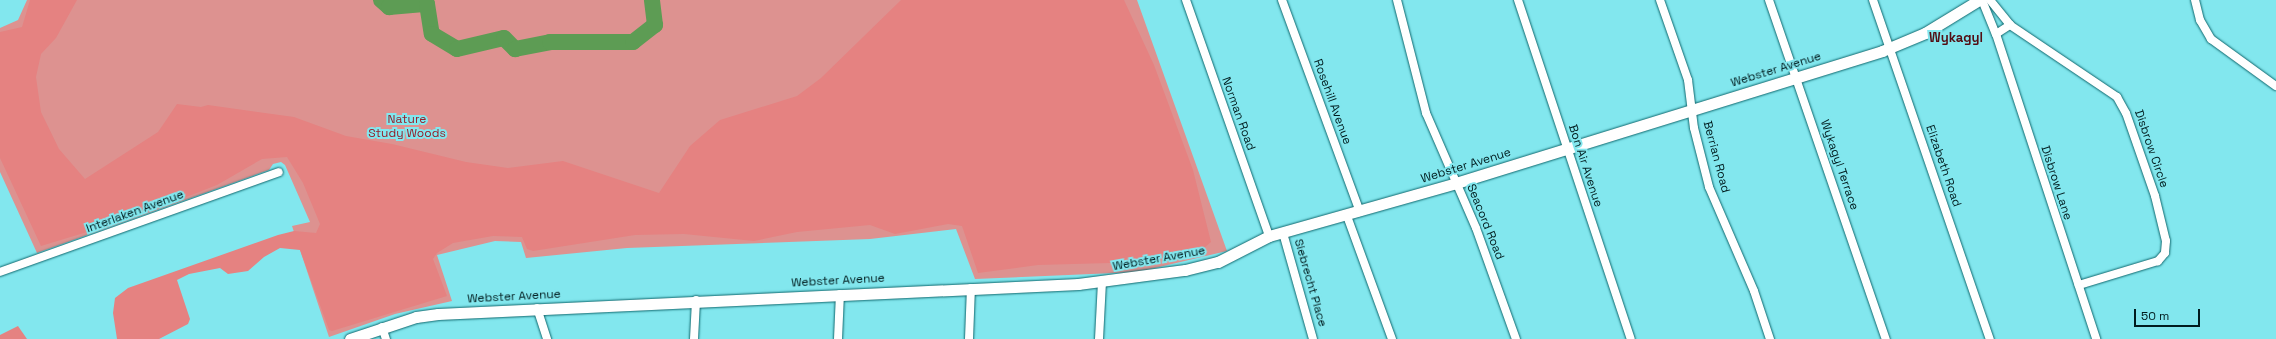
<!DOCTYPE html>
<html>
<head>
<meta charset="utf-8">
<style>
  body { margin:0 }
  #map { position:relative; width:2276px; height:339px; overflow:hidden; background:#82e7ee; font-family:"Space Grotesk",sans-serif }
  div>[style] { position:absolute }
  [style*='--x'] { left:calc(var(--x)*1px); top:calc(var(--y)*1px); width:calc(var(--w)*1px); rotate:calc(var(--a)*1deg) }
  .green>* { inset:0; background:#dd9290 }
  .forest>* { inset:0; background:#e58281 }
  .river>* { height:16px; margin:-8px; padding:0 8px; transform-origin:8px; border-radius:8px; background:#5d9c54 }
  .roads { filter:drop-shadow(0 0 1px #10686e) drop-shadow(0 0 1px #10686e) }
  .minor>* { height:8px; margin:-4px; padding:0 4px; transform-origin:4px; border-radius:4px; background:#fff }
  .tertiary>* { height:11px; margin:-5.5px; padding:0 5.5px; transform-origin:5.5px; border-radius:5.5px; background:#fff }
  span { translate:-50% -50%; white-space:nowrap; text-align:center; line-height:1.15; -webkit-text-stroke:4px #82e7ee; paint-order:stroke }
  .street-label { font-size:12px; color:#001c1e }
  .park-label { font-size:12px; color:#951f2a }
  .neighbourhood-label { font-size:13px; color:#530e14; font-weight:700 }
  .scale { position:absolute; left:2134px; top:309px; width:66px; height:18px; box-sizing:border-box; border:2px solid #001c1e; border-top:0; padding-left:5px; font-size:12px; line-height:14px; white-space:nowrap; color:#001c1e; -webkit-text-stroke:3px #82e7ee; paint-order:stroke }
</style>
</head>
<body>
<div id="map">
  <div class="green">
    <div style="clip-path:polygon(27px 0,1137px 0,1227px 251px,1138px 272px,975px 279px,956px 229px,870px 239px,627px 248px,526px 258px,521px 242px,495px 241px,437px 255px,452px 301px,395px 314px,329px 337px,292px 226px,310px 222px,285px 165px,281px 162px,273px 164px,269px 170px,37px 253px,0 172px,0 28px,18px 20px)"></div>
  </div>
  <div class="forest">
    <div style="clip-path:polygon(30px 0,77px 0,56px 38px,41px 54px,36px 77px,41px 112px,59px 149px,85px 179px,158px 132px,177px 104px,201px 107px,208px 105px,294px 117px,346px 136px,392px 144px,466px 162px,508px 168px,563px 161px,659px 193px,690px 146px,720px 120px,797px 96px,821px 78px,901px 0,1124px 0,1154px 65px,1193px 170px,1211px 242px,1204px 248px,1146px 262px,1038px 265px,978px 273px,962px 226px,948px 224px,895px 234px,870px 225px,797px 232px,754px 241px,684px 234px,635px 235px,533px 251px,527px 249px,522px 237px,493px 236px,453px 243px,437px 253px,433px 259px,447px 296px,332px 331px,329px 330px,300px 250px,280px 248px,264px 257px,248px 271px,228px 274px,220px 268px,189px 274px,177px 280px,190px 319px,188px 324px,159px 339px,117px 339px,113px 313px,115px 298px,128px 288px,278px 235px,294px 231px,316px 233px,320px 224px,303px 183px,287px 157px,262px 159px,217px 185px,130px 219px,41px 246px,0 158px,0 32px,22px 27px)"></div>
    <div style="clip-path:polygon(18px 326px,27px 339px,0 339px,0 335px)"></div>
  </div>
  <div class="river">
    <div style="--x:381;--y:0;--w:11;--a:41"></div>
    <div style="--x:389;--y:7;--w:38;--a:-5"></div>
    <div style="--x:427;--y:4;--w:30;--a:81"></div>
    <div style="--x:432;--y:34;--w:29;--a:31"></div>
    <div style="--x:457;--y:49;--w:48;--a:-13.2"></div>
    <div style="--x:504;--y:38;--w:16;--a:45"></div>
    <div style="--x:515;--y:49;--w:36;--a:-11"></div>
    <div style="--x:550;--y:42;--w:83;--a:0"></div>
    <div style="--x:633;--y:42;--w:28;--a:-38"></div>
    <div style="--x:655;--y:25;--w:25;--a:-97"></div>
  </div>
  <div class="roads">
    <div class="minor">
      <div style="--x:1186;--y:0;--w:250;--a:70.6"></div>
      <div style="--x:1282;--y:0;--w:226;--a:69.8"></div>
      <div style="--x:1397;--y:0;--w:117;--a:75.6"></div>
      <div style="--x:1426;--y:113;--w:125;--a:66.5"></div>
      <div style="--x:1476;--y:228;--w:118;--a:70.2"></div>
      <div style="--x:1518;--y:0;--w:357;--a:71.6"></div>
      <div style="--x:1660;--y:0;--w:85;--a:70.7"></div>
      <div style="--x:1688;--y:80;--w:48;--a:82.9"></div>
      <div style="--x:1694;--y:128;--w:61;--a:75.7"></div>
      <div style="--x:1709;--y:187;--w:113;--a:66.6"></div>
      <div style="--x:1754;--y:291;--w:51;--a:71.6"></div>
      <div style="--x:1769;--y:0;--w:359;--a:71"></div>
      <div style="--x:1873;--y:0;--w:359;--a:71"></div>
      <div style="--x:1982;--y:0;--w:37;--a:68"></div>
      <div style="--x:1996;--y:34;--w:321;--a:71.8"></div>
      <div style="--x:1990;--y:0;--w:32;--a:51"></div>
      <div style="--x:2010;--y:25;--w:129;--a:33.9"></div>
      <div style="--x:2117;--y:97;--w:18;--a:61"></div>
      <div style="--x:2126;--y:113;--w:88;--a:70.7"></div>
      <div style="--x:2155;--y:196;--w:46;--a:76.3"></div>
      <div style="--x:2166;--y:241;--w:12;--a:95"></div>
      <div style="--x:2165;--y:253;--w:11;--a:131"></div>
      <div style="--x:2158;--y:261;--w:83;--a:163.1"></div>
      <div style="--x:2195;--y:0;--w:21;--a:76"></div>
      <div style="--x:2200;--y:20;--w:22;--a:60"></div>
      <div style="--x:2211;--y:39;--w:80;--a:35.9"></div>
      <div style="--x:1996;--y:34;--w:17;--a:-33"></div>
      <div style="--x:1347;--y:216;--w:131;--a:69.9"></div>
      <div style="--x:1283;--y:233;--w:110;--a:74.2"></div>
      <div style="--x:0;--y:272;--w:296;--a:-19.7"></div>
      <div style="--x:537;--y:308;--w:33;--a:72"></div>
      <div style="--x:382;--y:327;--w:13;--a:72"></div>
      <div style="--x:694;--y:339;--w:39;--a:-87"></div>
      <div style="--x:838;--y:339;--w:45;--a:-87.5"></div>
      <div style="--x:969;--y:339;--w:51;--a:-87.8"></div>
      <div style="--x:1099;--y:339;--w:57;--a:-87"></div>
    </div>
    <div class="tertiary">
      <div style="--x:350;--y:339;--w:70;--a:-18.4"></div>
      <div style="--x:416;--y:317;--w:22;--a:-8"></div>
      <div style="--x:438;--y:314;--w:641;--a:-2.68"></div>
      <div style="--x:1078;--y:284;--w:108;--a:-7.5"></div>
      <div style="--x:1185;--y:270;--w:34;--a:-14"></div>
      <div style="--x:1218;--y:262;--w:57;--a:-27"></div>
      <div style="--x:1269;--y:236;--w:194;--a:-15.8"></div>
      <div style="--x:1456;--y:183;--w:446;--a:-17.2"></div>
      <div style="--x:1882;--y:51;--w:47;--a:-22.7"></div>
      <div style="--x:1925;--y:33;--w:63;--a:-31.4"></div>
    </div>
  </div>
  <div class="street-label">
    <span style="left:1776px;top:70px;rotate:-17deg">Webster Avenue</span>
    <span style="left:1332px;top:102px;rotate:70deg">Rosehill Avenue</span>
    <span style="left:1238px;top:114px;rotate:70deg">Norman Road</span>
    <span style="left:2151px;top:149px;rotate:71deg">Disbrow Circle</span>
    <span style="left:1716px;top:157px;rotate:75deg">Berrian Road</span>
    <span style="left:1839px;top:165px;rotate:71deg">Wykagyl Terrace</span>
    <span style="left:1466px;top:166px;rotate:-17deg">Webster Avenue</span>
    <span style="left:1585px;top:166px;rotate:72deg">Bon Air Avenue</span>
    <span style="left:1943px;top:166px;rotate:71deg">Elizabeth Road</span>
    <span style="left:2056px;top:183px;rotate:72deg">Disbrow Lane</span>
    <span style="left:135px;top:212px;rotate:-20deg">Interlaken Avenue</span>
    <span style="left:1485px;top:222px;rotate:68deg">Seacord Road</span>
    <span style="left:1159px;top:259px;rotate:-10deg">Webster Avenue</span>
    <span style="left:838px;top:281px;rotate:-3deg">Webster Avenue</span>
    <span style="left:1310px;top:283px;rotate:74deg">Siebrecht Place</span>
    <span style="left:514px;top:297px;rotate:-3deg">Webster Avenue</span>
  </div>
  <div class="park-label">
    <span style="left:407px;top:127px">Nature<br>Study Woods</span>
  </div>
  <div class="neighbourhood-label">
    <span style="left:1956px;top:38px">Wykagyl</span>
  </div>
  <div class="scale">50 m</div>
</div>
</body>
</html>
